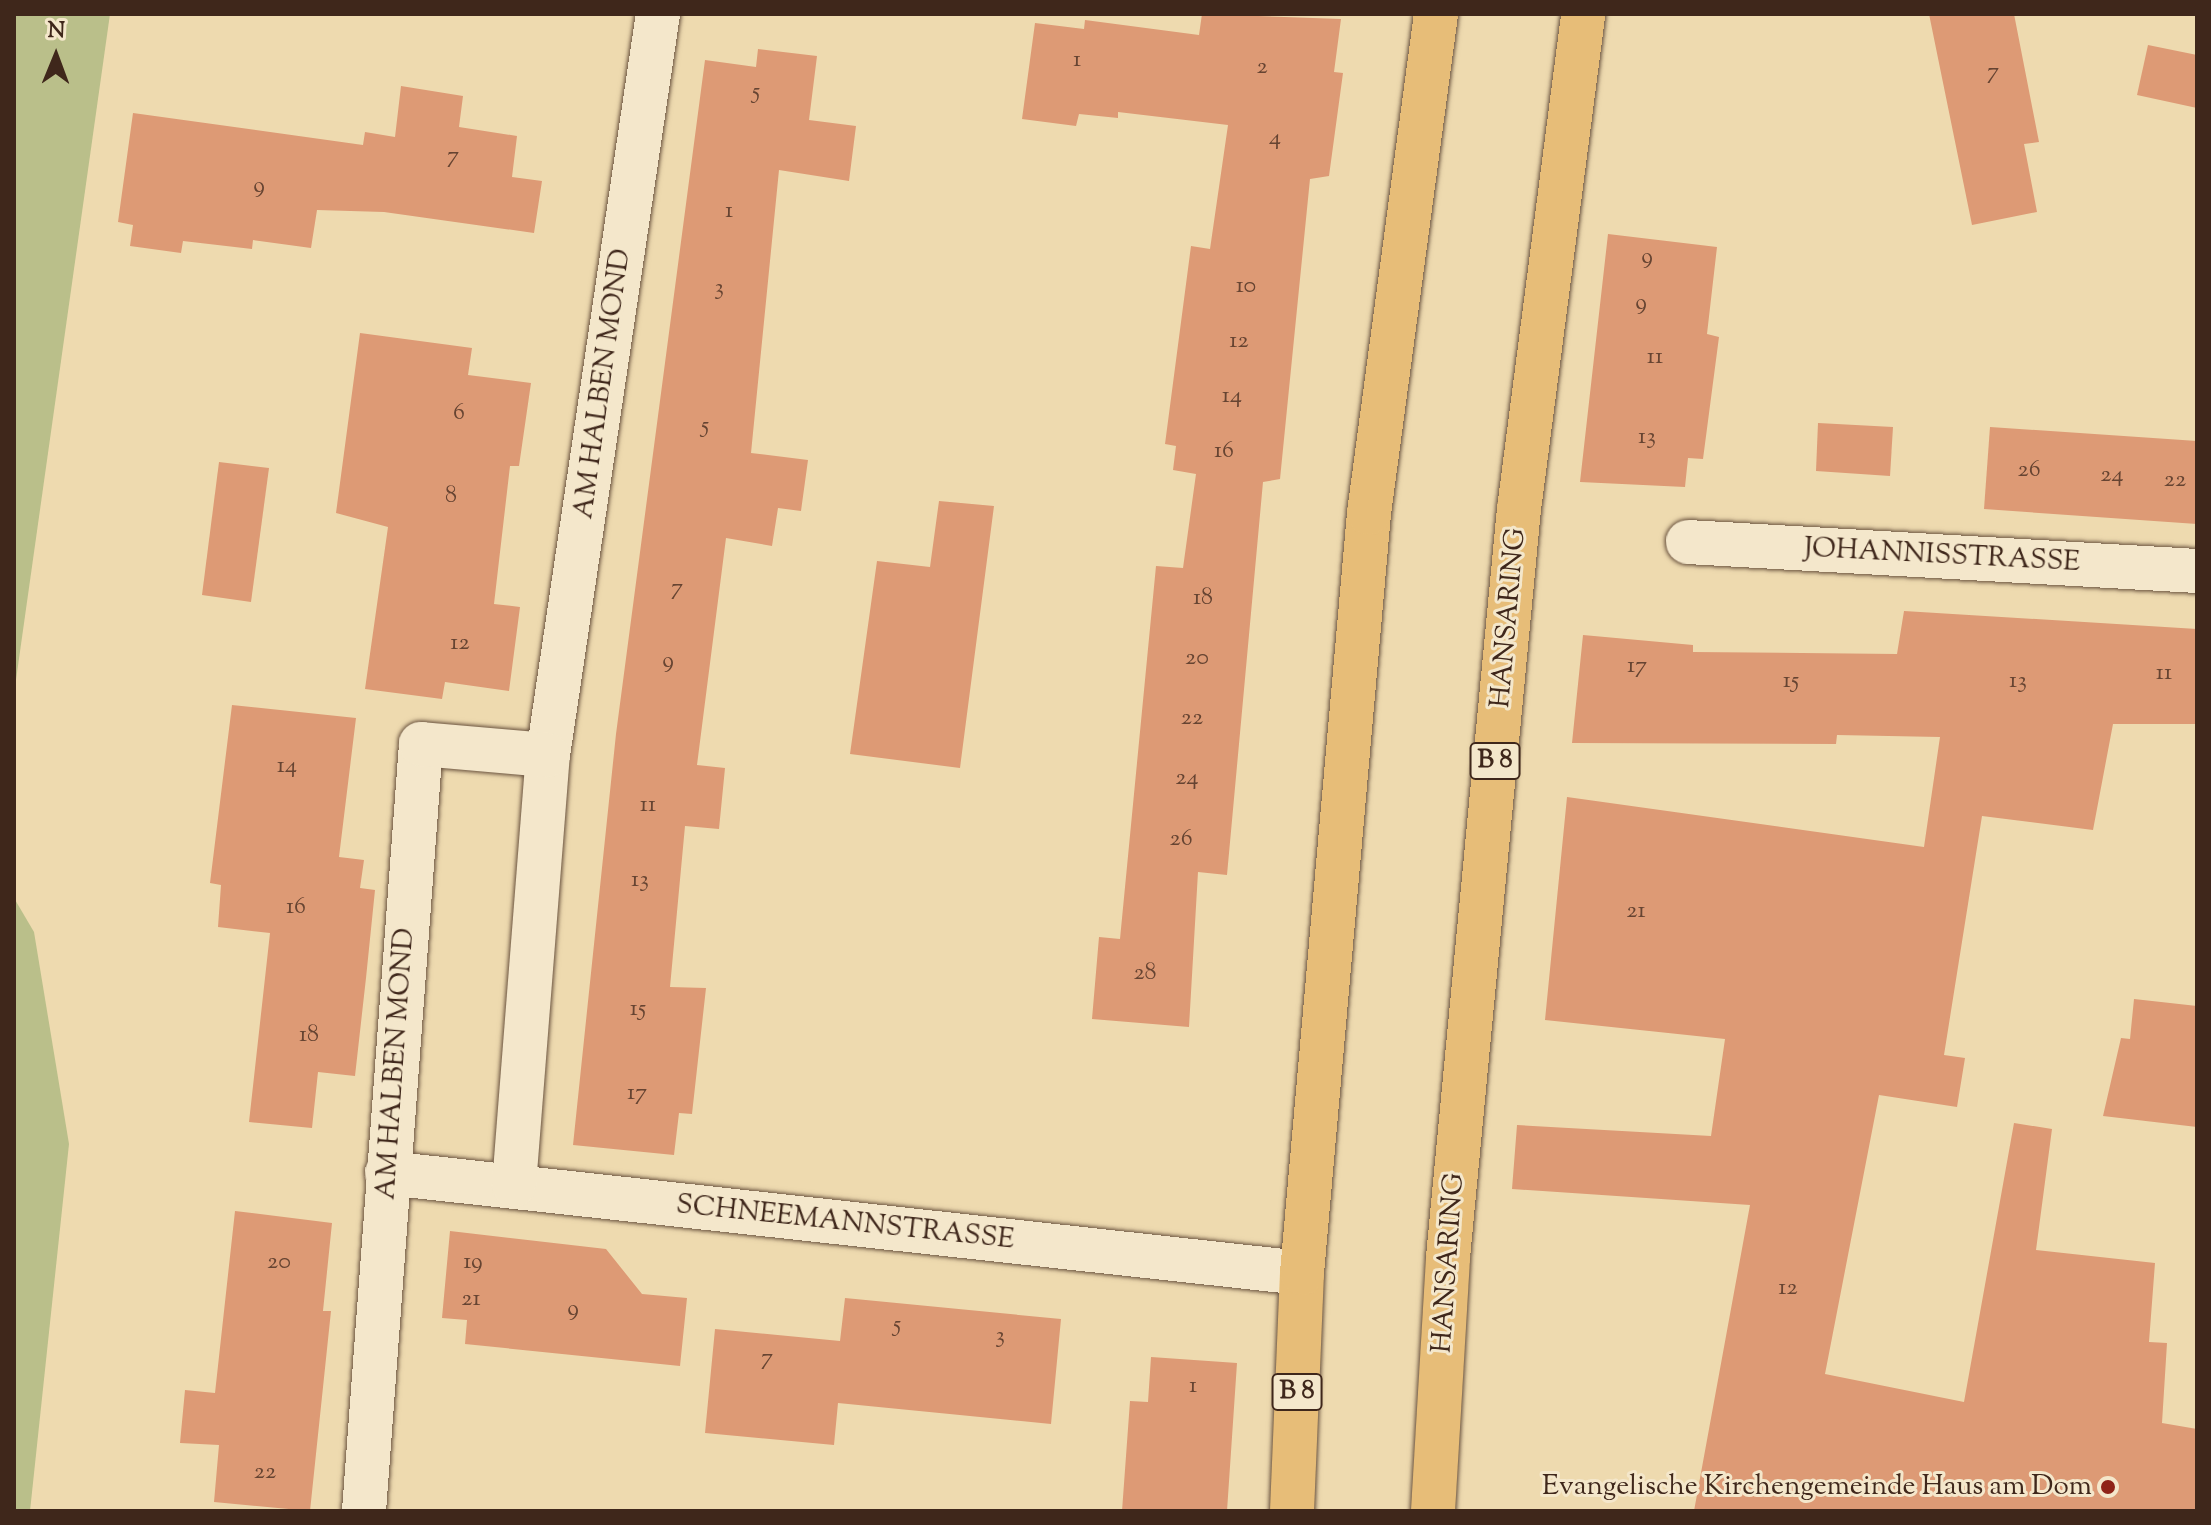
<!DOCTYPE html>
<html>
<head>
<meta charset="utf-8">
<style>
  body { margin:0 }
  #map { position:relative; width:2211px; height:1525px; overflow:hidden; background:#eedaaf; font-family:"Sorts Mill Goudy",serif }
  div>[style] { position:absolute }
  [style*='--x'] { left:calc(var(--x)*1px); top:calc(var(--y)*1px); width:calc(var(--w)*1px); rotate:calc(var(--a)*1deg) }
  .green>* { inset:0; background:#babf8a }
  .building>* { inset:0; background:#dd9a75 }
  .roads { filter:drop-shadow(0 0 2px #6b5440) drop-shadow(0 0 2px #6b5440) }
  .street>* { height:44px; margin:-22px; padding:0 22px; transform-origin:22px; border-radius:22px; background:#f4e7cb }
  .primary>* { height:44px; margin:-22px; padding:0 22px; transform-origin:22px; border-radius:22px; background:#e7bd78 }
  .dots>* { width:22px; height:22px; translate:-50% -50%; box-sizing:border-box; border:4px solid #f4e7cb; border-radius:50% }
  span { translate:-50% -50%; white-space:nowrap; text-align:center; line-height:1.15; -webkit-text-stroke:6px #f4e7cb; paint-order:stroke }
  .number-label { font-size:24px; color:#664432 }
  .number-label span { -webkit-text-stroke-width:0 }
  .shield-label span { padding:2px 6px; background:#f4e7cb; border:2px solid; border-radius:6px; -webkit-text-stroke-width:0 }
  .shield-label { font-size:26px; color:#3f271b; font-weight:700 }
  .street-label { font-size:28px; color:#3f271b }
  .poi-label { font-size:28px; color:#3f271b }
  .right { translate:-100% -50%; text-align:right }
  .frame { position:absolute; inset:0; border:16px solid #3f271b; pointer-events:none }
  .north { position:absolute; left:16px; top:16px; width:80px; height:80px; -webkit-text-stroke:6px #f4e7cb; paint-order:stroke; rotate:1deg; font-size:22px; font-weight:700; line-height:32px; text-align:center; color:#3f271b }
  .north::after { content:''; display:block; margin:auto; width:28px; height:36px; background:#3f271b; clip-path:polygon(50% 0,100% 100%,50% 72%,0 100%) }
</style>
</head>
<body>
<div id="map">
  <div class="green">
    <div style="clip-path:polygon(14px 14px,110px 14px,14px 694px)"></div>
    <div style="clip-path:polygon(14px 898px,34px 932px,69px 1144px,30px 1511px,14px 1511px)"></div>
  </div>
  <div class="building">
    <div style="clip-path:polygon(1202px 14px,1341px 19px,1334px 72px,1343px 73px,1329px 176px,1310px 179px,1280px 479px,1263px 482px,1227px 875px,1198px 872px,1189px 1027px,1092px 1019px,1099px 937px,1120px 939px,1156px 566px,1183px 568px,1196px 474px,1173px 470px,1176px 446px,1165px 444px,1191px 246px,1210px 249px,1228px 125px,1118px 112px,1118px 118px,1079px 114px,1076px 126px,1022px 119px,1035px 23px,1084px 29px,1085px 20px,1199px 35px)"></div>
    <div style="clip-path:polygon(1929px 14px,2014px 14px,2039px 142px,2024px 144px,2037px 212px,1972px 225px)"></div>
    <div style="clip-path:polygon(2148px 45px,2197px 55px,2197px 108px,2137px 95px)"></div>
    <div style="clip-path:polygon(758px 49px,817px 56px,809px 120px,856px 126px,849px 181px,779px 170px,751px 453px,808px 460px,801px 511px,778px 508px,772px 546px,726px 538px,697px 765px,725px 768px,719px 829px,685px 826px,670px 987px,706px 988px,692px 1114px,679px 1113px,674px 1155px,573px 1145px,616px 734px,705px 60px,756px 67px)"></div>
    <div style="clip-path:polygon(401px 86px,463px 96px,459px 127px,517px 136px,512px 177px,542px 181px,534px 233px,384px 212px,317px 210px,311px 248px,253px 240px,252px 249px,183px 241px,181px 253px,130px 246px,133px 225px,118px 222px,133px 113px,363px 145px,365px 132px,395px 137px)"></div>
    <div style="clip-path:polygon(1608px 234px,1717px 247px,1707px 334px,1719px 337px,1703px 459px,1688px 458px,1685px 487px,1580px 482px)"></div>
    <div style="clip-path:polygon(360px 333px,472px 348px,468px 375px,531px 383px,519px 466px,510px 466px,494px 604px,520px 607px,509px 691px,445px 682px,442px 699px,365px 689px,388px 527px,336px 513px)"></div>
    <div style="clip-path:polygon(1818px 423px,1893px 427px,1890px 476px,1816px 471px)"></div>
    <div style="clip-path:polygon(1990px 427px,2197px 441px,2197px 524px,1984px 509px)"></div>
    <div style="clip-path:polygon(219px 462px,269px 468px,251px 602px,202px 595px)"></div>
    <div style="clip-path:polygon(939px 501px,994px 506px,960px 768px,850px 754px,877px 561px,930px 567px)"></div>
    <div style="clip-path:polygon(1904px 611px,2197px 629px,2197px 724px,2113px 724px,2093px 830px,1982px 816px,1944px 1055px,1965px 1058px,1957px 1107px,1879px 1095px,1825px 1374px,1964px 1402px,2014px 1123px,2052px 1129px,2036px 1250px,2155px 1263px,2149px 1342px,2167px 1343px,2162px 1423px,2197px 1429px,2197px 1511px,1694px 1511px,1750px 1205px,1512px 1189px,1517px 1125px,1711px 1136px,1725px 1039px,1545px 1020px,1567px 797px,1924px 847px,1940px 737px,1837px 735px,1836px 744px,1572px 743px,1583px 635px,1693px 645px,1693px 652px,1897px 654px)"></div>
    <div style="clip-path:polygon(232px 705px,356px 718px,339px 857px,364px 860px,360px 888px,375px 890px,366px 978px,355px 1076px,318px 1072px,312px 1128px,249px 1122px,270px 933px,218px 927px,221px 885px,210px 883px)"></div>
    <div style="clip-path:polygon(2134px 999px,2197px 1006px,2197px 1127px,2103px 1116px,2121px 1038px,2130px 1039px)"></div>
    <div style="clip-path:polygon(235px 1211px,332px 1223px,323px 1311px,331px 1311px,310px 1511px,214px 1502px,219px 1445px,180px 1443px,185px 1390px,215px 1393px)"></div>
    <div style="clip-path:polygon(450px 1231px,606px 1249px,642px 1294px,687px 1298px,680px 1366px,465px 1344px,467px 1320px,442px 1318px)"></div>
    <div style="clip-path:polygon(845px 1298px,1061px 1319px,1051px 1424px,838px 1403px,834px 1445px,705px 1433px,715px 1329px,840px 1341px)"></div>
    <div style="clip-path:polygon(1151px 1357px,1237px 1363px,1227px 1511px,1122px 1511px,1130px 1401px,1148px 1402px)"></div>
  </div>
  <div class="roads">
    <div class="street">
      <div style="--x:1688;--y:542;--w:510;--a:3.26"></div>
      <div style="--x:387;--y:1173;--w:920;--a:6.24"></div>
      <div style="--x:514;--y:1185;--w:431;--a:-85.5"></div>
      <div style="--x:548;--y:755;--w:749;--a:-81.56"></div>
      <div style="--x:364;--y:1511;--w:769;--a:-85.75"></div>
      <div style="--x:421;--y:744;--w:127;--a:5"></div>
    </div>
    <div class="primary">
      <div style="--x:1292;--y:1511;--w:238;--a:-87.6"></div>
      <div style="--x:1302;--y:1273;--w:763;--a:-84.96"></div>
      <div style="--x:1369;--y:513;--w:503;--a:-82.35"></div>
      <div style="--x:1433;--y:1511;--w:254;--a:-86.6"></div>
      <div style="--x:1448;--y:1257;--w:751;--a:-84.58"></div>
      <div style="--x:1519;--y:509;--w:499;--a:-82.6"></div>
    </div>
  </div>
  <div class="dots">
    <div style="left:2108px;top:1487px;background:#8f2418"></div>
  </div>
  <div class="number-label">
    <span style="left:1077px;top:61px">1</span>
    <span style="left:1262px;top:68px">2</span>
    <span style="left:1993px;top:73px">7</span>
    <span style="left:756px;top:93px">5</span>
    <span style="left:1275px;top:139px">4</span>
    <span style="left:453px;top:157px">7</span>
    <span style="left:259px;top:187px">9</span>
    <span style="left:729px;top:212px">1</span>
    <span style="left:1647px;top:258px">9</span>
    <span style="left:1246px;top:287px">10</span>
    <span style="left:719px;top:289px">3</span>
    <span style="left:1641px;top:304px">9</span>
    <span style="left:1239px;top:342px">12</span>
    <span style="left:1655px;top:358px">11</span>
    <span style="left:1232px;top:397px">14</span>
    <span style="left:459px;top:414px">6</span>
    <span style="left:705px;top:427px">5</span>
    <span style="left:1647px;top:438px">13</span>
    <span style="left:1224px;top:452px">16</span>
    <span style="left:2029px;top:471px">26</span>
    <span style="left:2112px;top:476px">24</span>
    <span style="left:2175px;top:481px">22</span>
    <span style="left:451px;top:497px">8</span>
    <span style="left:677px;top:589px">7</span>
    <span style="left:1203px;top:599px">18</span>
    <span style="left:460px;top:644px">12</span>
    <span style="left:1197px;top:659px">20</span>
    <span style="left:668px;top:662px">9</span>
    <span style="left:1637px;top:667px">17</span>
    <span style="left:2164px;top:674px">11</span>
    <span style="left:1791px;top:682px">15</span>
    <span style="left:2018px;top:682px">13</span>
    <span style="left:1192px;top:719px">22</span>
    <span style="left:287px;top:767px">14</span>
    <span style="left:1187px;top:779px">24</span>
    <span style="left:648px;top:806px">11</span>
    <span style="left:1181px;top:840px">26</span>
    <span style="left:640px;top:881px">13</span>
    <span style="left:296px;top:908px">16</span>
    <span style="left:1636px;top:912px">21</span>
    <span style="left:1145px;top:974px">28</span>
    <span style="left:638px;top:1010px">15</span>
    <span style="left:309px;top:1036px">18</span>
    <span style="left:637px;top:1094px">17</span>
    <span style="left:279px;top:1263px">20</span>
    <span style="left:473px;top:1263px">19</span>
    <span style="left:1788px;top:1289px">12</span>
    <span style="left:471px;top:1300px">21</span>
    <span style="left:573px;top:1310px">9</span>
    <span style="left:897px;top:1326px">5</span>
    <span style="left:1000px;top:1337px">3</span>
    <span style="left:767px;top:1359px">7</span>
    <span style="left:1193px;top:1387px">1</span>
    <span style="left:265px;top:1473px">22</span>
  </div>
  <div class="shield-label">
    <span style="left:1495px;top:761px">B 8</span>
    <span style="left:1297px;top:1392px">B 8</span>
  </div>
  <div class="street-label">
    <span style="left:603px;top:384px;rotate:-82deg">AM HALBEN MOND</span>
    <span style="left:1942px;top:556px;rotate:3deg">JOHANNISSTRASSE</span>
    <span style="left:1509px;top:618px;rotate:-85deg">HANSARING</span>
    <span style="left:396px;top:1064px;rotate:-86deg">AM HALBEN MOND</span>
    <span style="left:845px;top:1223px;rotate:6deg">SCHNEEMANNSTRASSE</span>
    <span style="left:1449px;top:1263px;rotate:-86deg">HANSARING</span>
  </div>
  <div class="poi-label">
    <span class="right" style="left:2092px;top:1487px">Evangelische Kirchengemeinde Haus am Dom</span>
  </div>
  <div class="frame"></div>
  <div class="north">N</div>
</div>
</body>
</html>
